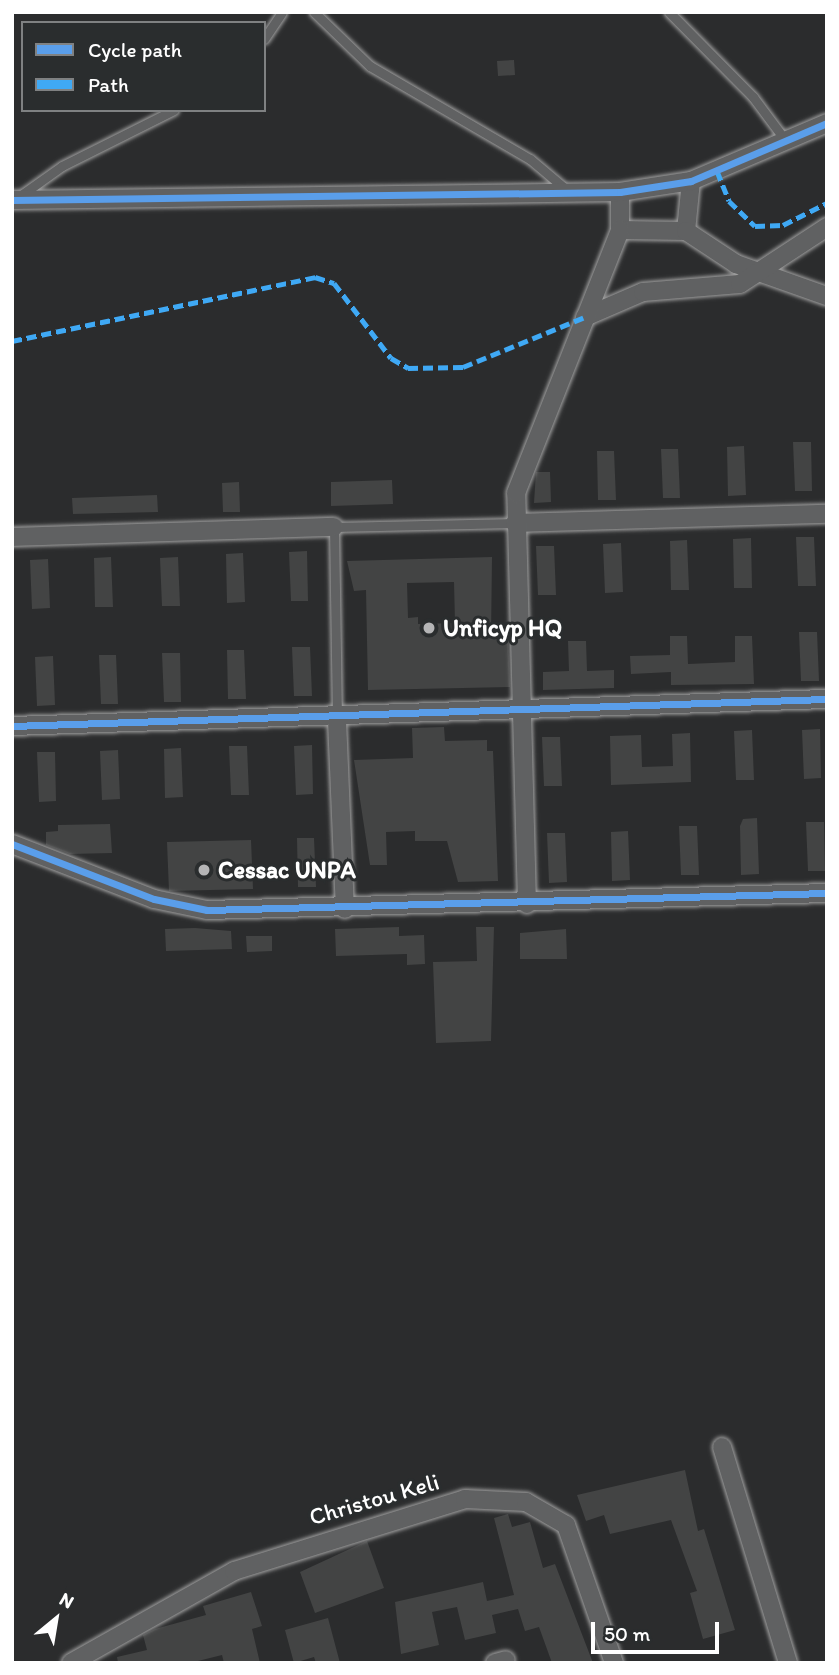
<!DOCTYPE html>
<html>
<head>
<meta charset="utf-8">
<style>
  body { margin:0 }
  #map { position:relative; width:839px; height:1675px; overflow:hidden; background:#2b2c2d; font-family:Itim,sans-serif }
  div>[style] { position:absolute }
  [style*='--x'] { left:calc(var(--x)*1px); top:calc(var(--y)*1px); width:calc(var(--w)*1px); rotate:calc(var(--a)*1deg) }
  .building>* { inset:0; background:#434444 }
  .roads { filter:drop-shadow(0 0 2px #a0a0a0) drop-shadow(0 0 2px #a0a0a0) }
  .service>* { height:9px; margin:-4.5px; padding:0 4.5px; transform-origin:4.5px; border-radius:4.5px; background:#606162 }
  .minor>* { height:18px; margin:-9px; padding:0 9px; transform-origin:9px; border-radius:9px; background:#606162 }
  .quiet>* { height:5px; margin-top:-2.5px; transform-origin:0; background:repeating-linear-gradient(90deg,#3fa9f5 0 10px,transparent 0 15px) }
  .cycleway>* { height:7px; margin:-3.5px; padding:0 3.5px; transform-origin:3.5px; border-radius:3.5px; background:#5a9eea }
  .dots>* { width:19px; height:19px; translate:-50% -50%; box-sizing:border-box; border:4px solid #2a2d2e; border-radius:50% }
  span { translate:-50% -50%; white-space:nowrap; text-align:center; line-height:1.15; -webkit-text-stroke:6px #2a2d2e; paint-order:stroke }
  .poi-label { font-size:24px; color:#fff; font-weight:700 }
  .left { translate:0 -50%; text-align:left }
  .street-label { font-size:24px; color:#fff }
  .frame { position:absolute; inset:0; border:14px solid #fff; pointer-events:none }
  .legend { position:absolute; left:21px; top:21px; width:245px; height:91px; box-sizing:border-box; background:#2a2d2e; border:2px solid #7f8182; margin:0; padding:9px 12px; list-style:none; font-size:21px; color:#fff }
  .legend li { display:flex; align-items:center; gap:14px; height:35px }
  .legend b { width:35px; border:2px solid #7f8182 }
  .north { position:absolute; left:21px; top:1584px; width:70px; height:70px; -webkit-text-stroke:5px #2a2d2e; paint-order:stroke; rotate:30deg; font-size:19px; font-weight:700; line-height:28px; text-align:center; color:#fff }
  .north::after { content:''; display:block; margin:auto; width:24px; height:32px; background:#fff; clip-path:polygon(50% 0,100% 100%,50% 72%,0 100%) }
  .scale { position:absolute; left:591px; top:1622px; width:128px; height:32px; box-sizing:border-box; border:4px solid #fff; border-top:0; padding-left:9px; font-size:21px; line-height:24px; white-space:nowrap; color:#fff; -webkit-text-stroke:5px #2a2d2e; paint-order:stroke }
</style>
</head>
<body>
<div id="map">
  <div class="building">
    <div style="clip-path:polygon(514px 60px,515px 75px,498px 76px,497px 61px)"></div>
    <div style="clip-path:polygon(793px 442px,811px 442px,812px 491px,795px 491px)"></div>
    <div style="clip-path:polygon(744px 446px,746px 495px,728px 496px,727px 447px)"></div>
    <div style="clip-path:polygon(661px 449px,678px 449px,680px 498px,663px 498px)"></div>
    <div style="clip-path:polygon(597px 451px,614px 451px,616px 500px,598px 500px)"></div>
    <div style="clip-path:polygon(536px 472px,550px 472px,551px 502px,534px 503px)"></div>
    <div style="clip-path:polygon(392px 480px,393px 504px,331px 506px,331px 482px)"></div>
    <div style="clip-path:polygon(239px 482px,240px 512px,223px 512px,222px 483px)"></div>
    <div style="clip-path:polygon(157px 495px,158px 512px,73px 514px,72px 498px)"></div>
    <div style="clip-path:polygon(796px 537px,814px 537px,816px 586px,798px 586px)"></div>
    <div style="clip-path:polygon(751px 538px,752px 588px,734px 588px,733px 539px)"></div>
    <div style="clip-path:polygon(687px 540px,689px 590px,671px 590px,670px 541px)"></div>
    <div style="clip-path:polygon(621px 543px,623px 592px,605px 593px,603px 544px)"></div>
    <div style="clip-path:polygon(536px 546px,554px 546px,556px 595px,538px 595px)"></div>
    <div style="clip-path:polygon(307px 551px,308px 601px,291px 601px,289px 552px)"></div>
    <div style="clip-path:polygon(243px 553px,245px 602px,227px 603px,226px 554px)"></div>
    <div style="clip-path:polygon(111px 557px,113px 607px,95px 607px,94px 558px)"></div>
    <div style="clip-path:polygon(178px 557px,180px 606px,162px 606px,160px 558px)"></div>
    <div style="clip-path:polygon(evenodd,492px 557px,491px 638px,508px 638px,510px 687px,368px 690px,366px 590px,354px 591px,347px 561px,492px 557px,454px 582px,455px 623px,418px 624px,418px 617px,408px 618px,407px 583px,454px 582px)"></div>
    <div style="clip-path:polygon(48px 559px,50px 608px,32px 609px,30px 560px)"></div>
    <div style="clip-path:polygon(799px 632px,817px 632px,819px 681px,801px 681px)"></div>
    <div style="clip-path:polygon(670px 636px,687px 636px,688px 664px,735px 662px,735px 636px,752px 636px,754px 684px,671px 685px,671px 672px,631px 674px,630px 656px,670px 655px)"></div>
    <div style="clip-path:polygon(568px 641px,586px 641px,587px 671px,614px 670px,614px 688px,543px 690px,543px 672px,569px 671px)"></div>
    <div style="clip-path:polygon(292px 647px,310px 647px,312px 696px,294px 696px)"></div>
    <div style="clip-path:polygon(227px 650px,244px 650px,246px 699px,228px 699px)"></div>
    <div style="clip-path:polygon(162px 653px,180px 653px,181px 702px,164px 702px)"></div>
    <div style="clip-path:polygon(99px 655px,116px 655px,118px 704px,101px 704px)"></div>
    <div style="clip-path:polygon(53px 656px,55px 705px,37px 706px,35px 657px)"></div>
    <div style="clip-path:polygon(444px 727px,445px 741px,487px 740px,487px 751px,493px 751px,498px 881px,458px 882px,447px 841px,415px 841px,415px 831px,386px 832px,387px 865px,370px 865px,354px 760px,413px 758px,412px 728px)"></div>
    <div style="clip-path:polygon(820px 729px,821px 778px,804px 779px,802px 730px)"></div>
    <div style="clip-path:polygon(752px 730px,754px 780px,736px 780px,734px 731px)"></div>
    <div style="clip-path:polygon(690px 733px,691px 782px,611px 785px,610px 736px,641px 735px,642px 767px,673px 766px,672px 734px)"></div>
    <div style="clip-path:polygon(542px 737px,560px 737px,562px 786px,544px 786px)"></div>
    <div style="clip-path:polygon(312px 745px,313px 794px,296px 795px,294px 746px)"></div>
    <div style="clip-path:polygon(229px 746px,247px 746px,249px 795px,231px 795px)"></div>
    <div style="clip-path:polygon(181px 748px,183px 797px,165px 798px,164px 749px)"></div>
    <div style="clip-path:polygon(118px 750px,120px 799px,102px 800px,100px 751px)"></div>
    <div style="clip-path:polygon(37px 752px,55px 752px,56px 801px,39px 802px)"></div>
    <div style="clip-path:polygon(757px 818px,759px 874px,741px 875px,740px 826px,743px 819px)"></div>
    <div style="clip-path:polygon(806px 822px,824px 822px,825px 871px,808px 871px)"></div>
    <div style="clip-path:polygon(110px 824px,112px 853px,70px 854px,46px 845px,46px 832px,58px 831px,58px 825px)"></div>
    <div style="clip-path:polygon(679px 826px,697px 826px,699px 875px,681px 875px)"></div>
    <div style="clip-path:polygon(628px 831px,630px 880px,612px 881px,611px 832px)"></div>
    <div style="clip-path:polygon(547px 833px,565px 833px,567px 882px,549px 883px)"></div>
    <div style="clip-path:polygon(297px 838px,314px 838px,316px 887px,298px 887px)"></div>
    <div style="clip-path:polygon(251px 840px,253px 889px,169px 891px,167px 842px)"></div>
    <div style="clip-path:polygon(399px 927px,399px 936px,424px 935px,425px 964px,407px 965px,407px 954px,336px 956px,335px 929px)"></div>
    <div style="clip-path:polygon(476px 927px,494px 927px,491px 1041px,436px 1043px,433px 962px,477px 961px)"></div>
    <div style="clip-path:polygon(195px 928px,231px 931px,232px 949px,166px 951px,165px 929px)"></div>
    <div style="clip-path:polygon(566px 929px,567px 959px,520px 959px,520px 933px)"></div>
    <div style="clip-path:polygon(246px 936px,272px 936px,272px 951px,247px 952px)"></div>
    <div style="clip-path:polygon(685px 1470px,698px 1531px,704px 1529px,735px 1630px,703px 1639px,690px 1593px,697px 1591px,671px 1520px,610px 1534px,604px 1515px,586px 1521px,577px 1495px)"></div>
    <div style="clip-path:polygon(508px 1514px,512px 1527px,530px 1522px,543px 1568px,555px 1564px,593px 1663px,552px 1663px,539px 1627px,525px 1631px,518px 1609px,492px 1615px,496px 1633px,465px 1640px,457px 1607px,432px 1612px,439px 1645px,401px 1654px,395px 1602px,483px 1582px,487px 1601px,514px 1595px,494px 1518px)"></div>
    <div style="clip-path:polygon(367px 1541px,384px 1588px,315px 1613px,300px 1572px)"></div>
    <div style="clip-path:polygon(251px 1592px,262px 1626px,252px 1629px,260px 1663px,224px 1663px,222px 1655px,190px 1663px,118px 1663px,117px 1657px,147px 1650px,143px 1635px,155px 1629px,206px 1615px,203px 1606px)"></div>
    <div style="clip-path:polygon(328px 1618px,340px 1663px,316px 1663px,314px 1657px,294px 1663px,285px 1630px)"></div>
  </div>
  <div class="roads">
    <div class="service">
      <div style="--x:314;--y:12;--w:78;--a:44"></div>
      <div style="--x:370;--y:66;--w:185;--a:30.2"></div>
      <div style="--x:530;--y:159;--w:50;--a:40.1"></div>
      <div style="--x:669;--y:12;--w:120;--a:45.3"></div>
      <div style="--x:753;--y:97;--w:54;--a:53.3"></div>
      <div style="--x:264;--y:39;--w:32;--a:-56"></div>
      <div style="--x:17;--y:198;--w:55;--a:-35.4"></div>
      <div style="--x:62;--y:166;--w:125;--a:-26.6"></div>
      <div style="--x:337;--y:719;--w:192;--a:-90.9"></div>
      <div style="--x:334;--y:527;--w:181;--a:-1.3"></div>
    </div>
    <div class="minor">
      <div style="--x:620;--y:192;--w:38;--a:90"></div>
      <div style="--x:620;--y:230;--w:66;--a:0.9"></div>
      <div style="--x:686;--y:231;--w:50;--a:-84.3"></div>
      <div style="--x:12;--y:200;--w:608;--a:-0.75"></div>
      <div style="--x:620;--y:192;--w:72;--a:-8.8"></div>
      <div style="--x:691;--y:181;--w:148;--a:-23.1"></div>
      <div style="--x:686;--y:231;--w:60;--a:33.4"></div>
      <div style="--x:736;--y:264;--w:96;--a:19.4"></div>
      <div style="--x:585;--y:317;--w:63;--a:-23.3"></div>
      <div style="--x:643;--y:292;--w:97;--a:-4.7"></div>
      <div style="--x:740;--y:284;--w:104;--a:-33.2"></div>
      <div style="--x:515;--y:523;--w:312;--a:-1.7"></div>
      <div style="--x:12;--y:537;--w:322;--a:-1.8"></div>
      <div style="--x:337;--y:720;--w:189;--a:87.6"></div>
      <div style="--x:12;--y:726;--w:815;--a:-1.9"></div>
      <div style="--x:12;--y:844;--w:152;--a:21.2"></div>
      <div style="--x:154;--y:899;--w:54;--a:11.7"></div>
      <div style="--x:207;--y:910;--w:620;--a:-1.57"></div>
      <div style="--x:527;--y:904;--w:411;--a:-91.5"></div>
      <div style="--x:516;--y:493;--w:283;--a:-68.4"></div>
      <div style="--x:722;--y:1447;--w:226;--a:73"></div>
      <div style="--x:71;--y:1663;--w:187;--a:-29.4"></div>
      <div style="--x:234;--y:1571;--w:242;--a:-17.3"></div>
      <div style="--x:465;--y:1499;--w:61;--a:2.8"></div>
      <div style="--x:526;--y:1502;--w:46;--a:29.9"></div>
      <div style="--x:566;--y:1525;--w:146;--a:70.8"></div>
      <div style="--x:495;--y:1663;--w:11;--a:-15"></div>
    </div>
  </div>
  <div class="quiet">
    <div style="--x:717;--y:171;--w:32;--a:68"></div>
    <div style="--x:729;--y:201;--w:36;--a:44"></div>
    <div style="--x:755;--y:226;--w:28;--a:-2"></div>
    <div style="--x:783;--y:225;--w:49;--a:-26.6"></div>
    <div style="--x:12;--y:341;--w:310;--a:-11.9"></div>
    <div style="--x:315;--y:277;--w:20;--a:18"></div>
    <div style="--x:334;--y:283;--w:94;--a:52.8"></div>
    <div style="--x:391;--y:358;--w:20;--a:30"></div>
    <div style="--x:408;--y:368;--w:55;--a:-1"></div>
    <div style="--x:463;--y:367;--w:132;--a:-22.3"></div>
  </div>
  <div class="cycleway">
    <div style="--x:12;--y:200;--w:608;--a:-0.75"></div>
    <div style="--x:620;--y:192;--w:72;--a:-8.8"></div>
    <div style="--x:691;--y:181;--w:148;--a:-23.1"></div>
    <div style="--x:12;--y:726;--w:815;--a:-1.9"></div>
    <div style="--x:12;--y:844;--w:152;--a:21.2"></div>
    <div style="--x:154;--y:899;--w:54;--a:11.7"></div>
    <div style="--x:207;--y:910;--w:620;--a:-1.57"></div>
  </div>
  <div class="dots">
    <div style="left:429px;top:628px;background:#b5b5b6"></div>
    <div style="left:204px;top:870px;background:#b5b5b6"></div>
  </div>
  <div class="poi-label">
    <span class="left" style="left:443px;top:628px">Unficyp HQ</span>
    <span class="left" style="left:218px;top:870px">Cessac UNPA</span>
  </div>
  <div class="street-label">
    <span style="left:374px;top:1499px;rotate:-16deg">Christou Keli</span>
  </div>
  <div class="frame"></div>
  <ul class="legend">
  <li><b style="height:9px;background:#5a9eea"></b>Cycle path</li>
  <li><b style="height:9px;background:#3fa9f5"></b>Path</li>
  </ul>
  <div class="north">N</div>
  <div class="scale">50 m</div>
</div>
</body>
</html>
